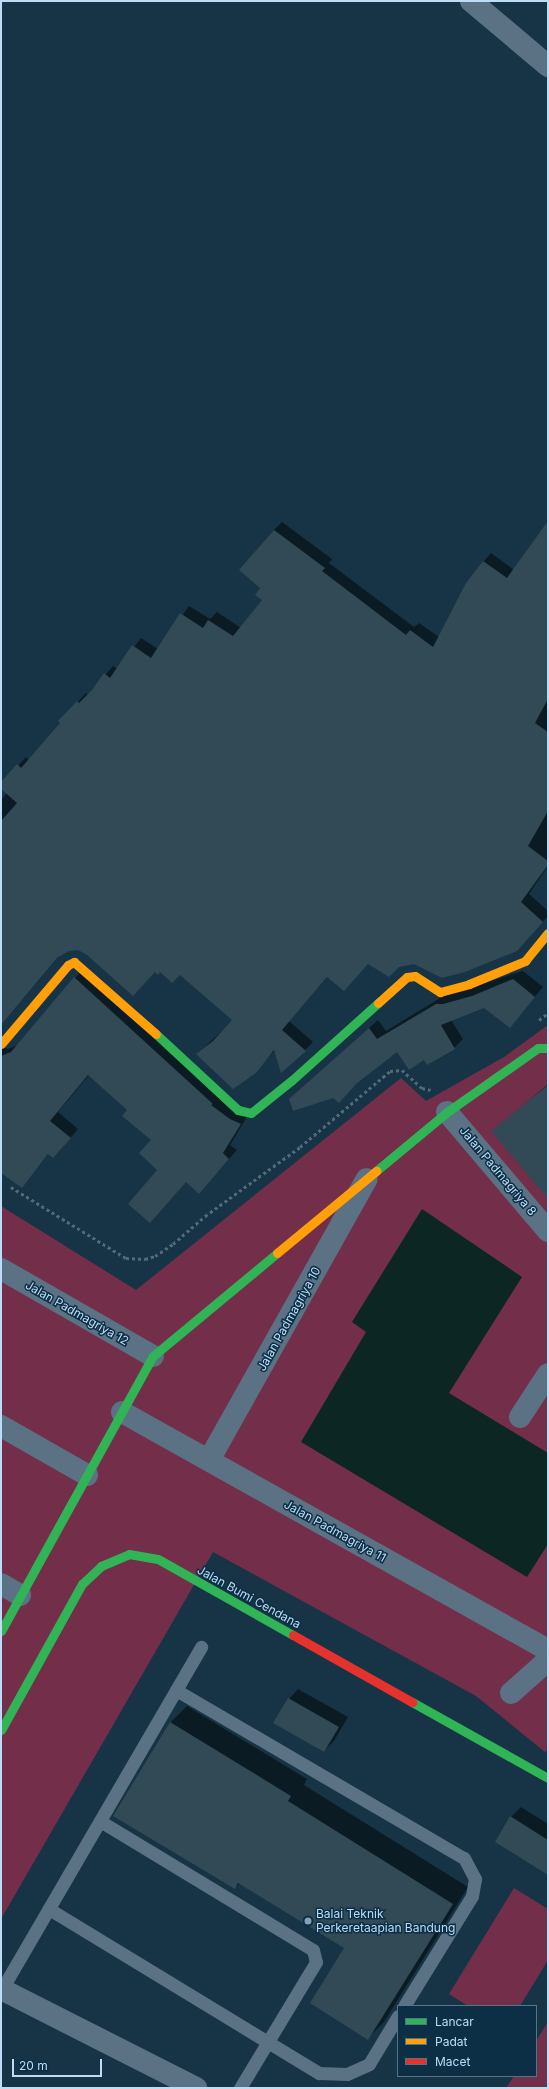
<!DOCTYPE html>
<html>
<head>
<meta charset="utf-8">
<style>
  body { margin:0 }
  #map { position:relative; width:549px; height:2089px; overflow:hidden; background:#163445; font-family:Inter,sans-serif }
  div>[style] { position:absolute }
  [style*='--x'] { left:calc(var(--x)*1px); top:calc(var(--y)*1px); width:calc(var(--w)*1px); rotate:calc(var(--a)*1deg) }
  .green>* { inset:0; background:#732f4a }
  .water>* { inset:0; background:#0c2624 }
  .shadow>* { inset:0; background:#0007 }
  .building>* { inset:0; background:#324a55 }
  .path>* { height:2.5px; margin-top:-1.25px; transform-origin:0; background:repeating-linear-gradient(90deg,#546a79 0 3px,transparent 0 6px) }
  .lane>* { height:13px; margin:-6.5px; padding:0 6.5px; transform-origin:6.5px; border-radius:6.5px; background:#5a7283 }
  .street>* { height:22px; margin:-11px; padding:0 11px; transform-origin:11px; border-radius:11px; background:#5a7283 }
  .fast>* { height:9px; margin:-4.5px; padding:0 4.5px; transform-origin:4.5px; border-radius:4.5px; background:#30b455 }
  .slow>* { height:9px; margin:-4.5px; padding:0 4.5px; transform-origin:4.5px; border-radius:4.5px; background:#ff9f0a }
  .jam>* { height:9px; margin:-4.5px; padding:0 4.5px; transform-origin:4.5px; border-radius:4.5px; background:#e5322d }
  .dots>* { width:11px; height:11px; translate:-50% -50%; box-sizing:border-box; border:2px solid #0c2f46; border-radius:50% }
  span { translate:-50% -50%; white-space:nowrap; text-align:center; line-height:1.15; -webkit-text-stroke:3px #0c2f46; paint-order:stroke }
  .street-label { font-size:12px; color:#bdddf6 }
  .poi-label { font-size:12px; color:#bdddf6 }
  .left { translate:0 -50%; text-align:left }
  .frame { position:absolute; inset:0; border:2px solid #bdddf6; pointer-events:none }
  .legend { position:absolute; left:397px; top:2005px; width:140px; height:72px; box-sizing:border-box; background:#0c2f46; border:1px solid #53758c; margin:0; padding:5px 7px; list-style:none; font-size:12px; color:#bdddf6 }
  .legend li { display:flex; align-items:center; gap:8px; height:20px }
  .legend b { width:20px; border:1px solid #53758c }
  .scale { position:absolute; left:12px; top:2059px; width:90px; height:18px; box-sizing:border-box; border:2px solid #bdddf6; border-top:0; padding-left:5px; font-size:12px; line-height:14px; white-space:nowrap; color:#bdddf6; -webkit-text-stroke:3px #0c2f46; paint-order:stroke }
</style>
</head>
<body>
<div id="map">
  <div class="green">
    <div style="clip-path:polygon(548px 1025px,548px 1750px,545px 1752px,476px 1696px,213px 1552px,1px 1919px,1px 1206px,136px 1290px,401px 1078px,426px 1101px,504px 1057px)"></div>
    <div style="clip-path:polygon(514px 1888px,548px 1909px,548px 1960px,520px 2006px,468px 2006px,449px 1994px)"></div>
    <div style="clip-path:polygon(548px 2022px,548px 2088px,506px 2088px,514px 2076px,536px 2076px,536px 2041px)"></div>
  </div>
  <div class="water">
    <div style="clip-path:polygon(422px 1209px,522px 1277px,449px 1393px,548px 1453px,548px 1544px,527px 1577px,301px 1442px,366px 1332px,352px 1322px)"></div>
  </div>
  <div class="shadow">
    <div style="clip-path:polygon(282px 522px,332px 559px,329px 563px,414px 627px,419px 623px,439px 637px,483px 562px,491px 553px,514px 570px,548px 524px,548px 866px,529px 894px,548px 911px,548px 916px,525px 941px,414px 963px,368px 964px,328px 976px,289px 1021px,313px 1042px,305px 1050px,275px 1050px,255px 1072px,197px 1054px,234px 1020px,180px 974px,155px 971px,73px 948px,60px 955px,1px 1025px,1px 800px,7px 793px,1px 788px,1px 784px,26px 757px,29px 760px,62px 723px,60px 721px,86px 693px,88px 695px,113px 666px,117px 669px,141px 638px,158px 649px,189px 606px,210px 619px,217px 612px,241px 628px,263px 599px,261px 588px,274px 530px)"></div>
    <div style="clip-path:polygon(83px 969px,248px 1115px,230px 1145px,237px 1150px,207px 1184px,186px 1181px,159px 1170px,152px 1140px,129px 1110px,89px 1075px,58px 1112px,78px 1129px,61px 1149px,53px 1157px,49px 1153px,22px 1187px,1px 1172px,1px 1045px,8px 1049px,18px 1045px)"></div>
    <div style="clip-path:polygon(523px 971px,543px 987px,510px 1027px,484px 1007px,451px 1020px,463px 1039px,454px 1048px,425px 1059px,398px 1051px,333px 1097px,290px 1099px,378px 1020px,386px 1031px,445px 995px)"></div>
    <div style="clip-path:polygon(548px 1084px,548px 1197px,493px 1131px)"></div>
    <div style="clip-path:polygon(298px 1689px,348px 1717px,334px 1741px,324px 1751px,289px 1699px)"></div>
    <div style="clip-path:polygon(187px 1706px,307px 1779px,304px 1785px,468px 1887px,384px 2022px,368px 2038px,346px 1948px,240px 1883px,235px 1888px,170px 1723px)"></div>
    <div style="clip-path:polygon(521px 1807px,548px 1824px,548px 1874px,511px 1817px)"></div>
  </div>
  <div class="building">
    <div style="clip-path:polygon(548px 521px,548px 699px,535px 723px,548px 732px,548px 811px,528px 846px,548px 861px,548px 865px,521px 902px,543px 922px,517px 951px,465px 972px,442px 978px,414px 964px,399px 967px,389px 977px,368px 964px,344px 991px,327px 977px,282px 1030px,306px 1051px,281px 1073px,274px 1050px,256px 1073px,233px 1089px,196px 1054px,213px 1041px,232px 1020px,180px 975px,172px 983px,160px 972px,158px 975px,155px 972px,133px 996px,87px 955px,78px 950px,69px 951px,58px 957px,1px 1025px,1px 821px,17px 803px,1px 789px,1px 782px,17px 764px,21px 768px,60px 723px,58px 721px,77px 701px,79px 703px,92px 690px,104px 673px,110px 678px,132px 645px,151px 658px,180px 613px,203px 628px,208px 620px,233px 636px,262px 600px,255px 595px,260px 588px,239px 570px,274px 530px,325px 568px,322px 571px,406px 635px,410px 630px,433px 647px,466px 583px,483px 561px,507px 578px)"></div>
    <div style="clip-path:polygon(74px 977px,213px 1104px,211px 1105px,230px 1119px,241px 1124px,223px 1153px,229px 1159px,199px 1194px,186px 1182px,150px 1223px,128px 1204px,157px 1170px,139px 1153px,151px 1140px,122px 1116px,127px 1110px,88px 1075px,50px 1121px,71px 1138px,53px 1158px,48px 1154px,22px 1188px,1px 1173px,1px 1056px,11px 1052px)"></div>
    <div style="clip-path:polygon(513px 979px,535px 997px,510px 1028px,484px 1008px,441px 1025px,455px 1049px,427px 1065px,424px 1060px,409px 1070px,397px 1052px,356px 1084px,339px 1103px,333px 1098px,293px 1111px,289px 1099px,369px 1028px,377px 1039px,436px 1004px,443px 1004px,472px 996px)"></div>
    <div style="clip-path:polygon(548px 1085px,548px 1199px,491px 1131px)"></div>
    <div style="clip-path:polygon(288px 1698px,339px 1727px,324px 1752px,273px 1723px)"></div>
    <div style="clip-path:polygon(170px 1722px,291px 1796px,288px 1801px,453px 1904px,368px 2040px,310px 2003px,344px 1948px,238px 1883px,235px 1889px,113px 1816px)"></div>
    <div style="clip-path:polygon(510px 1816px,548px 1840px,548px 1875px,495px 1842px)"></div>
  </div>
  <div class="path">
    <div style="--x:539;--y:1020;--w:11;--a:-38"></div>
    <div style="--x:11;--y:1187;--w:135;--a:31.7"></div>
    <div style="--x:126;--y:1258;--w:19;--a:3"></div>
    <div style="--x:145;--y:1259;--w:10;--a:-17"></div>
    <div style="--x:155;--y:1256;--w:22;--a:-34"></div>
    <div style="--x:173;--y:1244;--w:43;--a:-41.2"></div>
    <div style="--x:205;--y:1216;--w:117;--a:-36"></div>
    <div style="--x:300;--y:1147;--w:118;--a:-40.2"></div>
    <div style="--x:390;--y:1071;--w:12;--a:-5"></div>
    <div style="--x:402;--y:1070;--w:27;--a:42"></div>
    <div style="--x:422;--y:1088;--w:9;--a:13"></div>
  </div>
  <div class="lane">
    <div style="--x:176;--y:1690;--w:333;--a:30.3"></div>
    <div style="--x:464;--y:1858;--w:24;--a:62"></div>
    <div style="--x:475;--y:1879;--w:17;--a:100"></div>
    <div style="--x:472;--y:1896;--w:129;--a:121.7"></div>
    <div style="--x:100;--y:1821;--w:249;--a:31.2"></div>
    <div style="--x:313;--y:1950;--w:12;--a:76"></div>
    <div style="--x:316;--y:1962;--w:147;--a:121.1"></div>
    <div style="--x:49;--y:1909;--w:316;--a:31.3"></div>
    <div style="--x:319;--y:2073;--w:28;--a:2"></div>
    <div style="--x:347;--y:2074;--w:24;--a:-24"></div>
    <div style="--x:369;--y:2064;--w:56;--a:-58.9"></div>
    <div style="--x:2;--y:1989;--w:396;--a:-59.8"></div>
  </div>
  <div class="street">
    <div style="--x:471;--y:1;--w:101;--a:40.2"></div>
    <div style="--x:447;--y:1112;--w:156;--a:49.7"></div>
    <div style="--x:1;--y:1269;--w:175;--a:29.8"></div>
    <div style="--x:122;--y:1412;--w:488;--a:29.2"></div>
    <div style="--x:520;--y:1417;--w:51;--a:-56.9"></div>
    <div style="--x:1;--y:1426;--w:99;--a:29.7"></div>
    <div style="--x:209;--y:1460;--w:322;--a:-60.7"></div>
    <div style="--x:1;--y:1584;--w:22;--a:30"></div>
    <div style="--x:511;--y:1693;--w:50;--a:-41.7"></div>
    <div style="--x:1;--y:1989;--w:219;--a:26.9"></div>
  </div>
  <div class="fast">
    <div style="--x:156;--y:1034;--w:112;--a:42.8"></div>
    <div style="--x:238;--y:1110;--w:13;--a:13"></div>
    <div style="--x:251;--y:1113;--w:51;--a:-38.7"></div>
    <div style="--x:291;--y:1081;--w:117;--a:-41.9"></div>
    <div style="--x:376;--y:1171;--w:92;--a:-39.7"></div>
    <div style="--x:447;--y:1112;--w:111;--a:-35.1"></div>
    <div style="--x:538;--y:1048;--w:10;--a:0"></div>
    <div style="--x:1;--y:1631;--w:314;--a:-61.1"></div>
    <div style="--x:153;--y:1356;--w:161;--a:-39.7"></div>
    <div style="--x:412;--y:1702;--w:156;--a:29.2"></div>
    <div style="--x:1;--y:1730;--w:167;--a:-61"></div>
    <div style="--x:82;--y:1584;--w:26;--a:-43"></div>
    <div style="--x:101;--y:1566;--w:30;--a:-23"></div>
    <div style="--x:129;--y:1554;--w:29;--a:10"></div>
    <div style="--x:158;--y:1559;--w:155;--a:29.4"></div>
  </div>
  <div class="slow">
    <div style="--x:378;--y:1003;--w:39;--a:-42"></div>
    <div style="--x:407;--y:977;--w:8;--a:-7"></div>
    <div style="--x:415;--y:976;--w:30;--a:33"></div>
    <div style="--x:440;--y:992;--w:30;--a:-15"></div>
    <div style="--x:469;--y:984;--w:61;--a:-22.3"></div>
    <div style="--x:525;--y:961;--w:36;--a:-51"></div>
    <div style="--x:1;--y:1044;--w:104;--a:-49.7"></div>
    <div style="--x:68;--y:965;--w:7;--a:-27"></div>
    <div style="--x:74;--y:962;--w:109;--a:41.3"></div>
    <div style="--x:277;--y:1253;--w:129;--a:-39.6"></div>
  </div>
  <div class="jam">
    <div style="--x:293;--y:1635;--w:137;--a:29.4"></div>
  </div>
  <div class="dots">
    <div style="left:308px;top:1921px;background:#83a2b8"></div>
  </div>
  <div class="street-label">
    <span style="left:498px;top:1171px;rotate:50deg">Jalan Padmagriya 8</span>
    <span style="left:77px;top:1313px;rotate:30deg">Jalan Padmagriya 12</span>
    <span style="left:289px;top:1319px;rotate:-61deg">Jalan Padmagriya 10</span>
    <span style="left:335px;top:1531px;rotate:29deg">Jalan Padmagriya 11</span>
    <span style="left:249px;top:1597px;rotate:29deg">Jalan Bumi Cendana</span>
  </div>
  <div class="poi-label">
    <span class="left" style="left:316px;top:1921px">Balai Teknik<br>Perkeretaapian Bandung</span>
  </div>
  <div class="frame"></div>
  <ul class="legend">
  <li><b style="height:5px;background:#30b455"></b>Lancar</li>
  <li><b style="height:5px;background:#ff9f0a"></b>Padat</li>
  <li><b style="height:5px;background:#e5322d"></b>Macet</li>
  </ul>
  <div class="scale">20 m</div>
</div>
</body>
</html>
